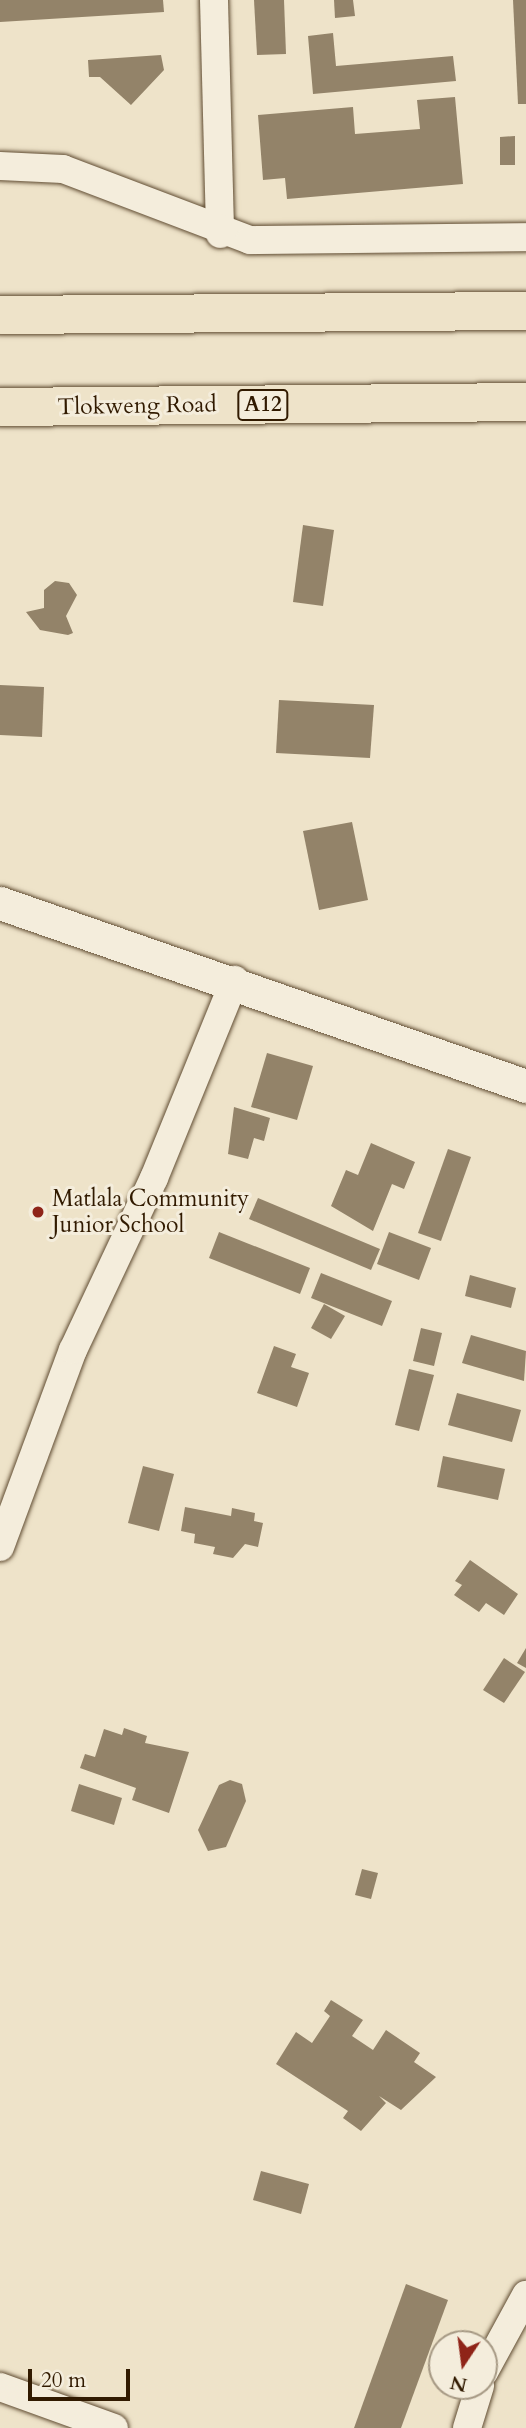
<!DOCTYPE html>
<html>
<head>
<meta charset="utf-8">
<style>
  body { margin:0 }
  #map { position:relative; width:526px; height:2428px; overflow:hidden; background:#eee3c9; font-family:Cardo,serif }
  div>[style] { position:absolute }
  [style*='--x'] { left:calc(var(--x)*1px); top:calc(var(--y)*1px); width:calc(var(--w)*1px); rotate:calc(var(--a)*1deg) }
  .building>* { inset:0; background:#938369 }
  .roads { filter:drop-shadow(0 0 2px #604c32) drop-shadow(0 0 2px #604c32) }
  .minor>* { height:28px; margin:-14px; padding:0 14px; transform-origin:14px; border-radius:14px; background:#f4eddc }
  .tertiary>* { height:33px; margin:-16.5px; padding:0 16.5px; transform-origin:16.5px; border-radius:16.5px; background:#f4eddc }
  .primary>* { height:38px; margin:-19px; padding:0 19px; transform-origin:19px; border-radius:19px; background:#eee3c9 }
  .dots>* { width:19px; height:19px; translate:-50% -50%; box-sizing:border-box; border:4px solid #f4eddc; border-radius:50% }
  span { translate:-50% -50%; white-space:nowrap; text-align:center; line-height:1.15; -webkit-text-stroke:6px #f4eddc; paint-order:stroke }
  .shield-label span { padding:2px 5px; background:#f4eddc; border:2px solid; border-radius:5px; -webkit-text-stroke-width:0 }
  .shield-label { font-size:21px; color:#311a00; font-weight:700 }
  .street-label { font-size:23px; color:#311a00 }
  .poi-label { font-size:23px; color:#311a00 }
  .left { translate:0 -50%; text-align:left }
  .north { position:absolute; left:428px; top:2330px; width:70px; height:70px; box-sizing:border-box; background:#f4eddc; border:2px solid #a69984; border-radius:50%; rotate:193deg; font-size:19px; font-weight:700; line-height:28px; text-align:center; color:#311a00 }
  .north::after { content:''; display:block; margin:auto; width:24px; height:32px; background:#8f2418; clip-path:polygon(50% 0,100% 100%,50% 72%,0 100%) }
  .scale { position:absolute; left:28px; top:2369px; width:102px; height:32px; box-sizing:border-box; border:4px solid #311a00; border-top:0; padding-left:9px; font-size:21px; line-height:24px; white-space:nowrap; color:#311a00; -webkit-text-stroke:5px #f4eddc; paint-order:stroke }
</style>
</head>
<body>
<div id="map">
  <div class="building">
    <div style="clip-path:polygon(0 0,163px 0,164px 12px,0 22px)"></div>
    <div style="clip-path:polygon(254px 0,284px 0,286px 54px,257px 55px)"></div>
    <div style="clip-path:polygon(334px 0,353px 0,355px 16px,335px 18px)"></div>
    <div style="clip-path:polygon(513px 0,526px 0,526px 104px,518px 104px)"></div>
    <div style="clip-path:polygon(333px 33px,336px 66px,453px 56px,456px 81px,313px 94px,308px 36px)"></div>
    <div style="clip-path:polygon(161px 55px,164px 70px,131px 105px,100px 77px,89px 77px,88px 60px)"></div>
    <div style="clip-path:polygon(455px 97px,463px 184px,287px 199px,285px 178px,263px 180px,258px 115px,353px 107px,355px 134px,420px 129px,417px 100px)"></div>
    <div style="clip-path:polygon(515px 136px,515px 165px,500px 165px,500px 137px)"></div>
    <div style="clip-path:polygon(303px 525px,334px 530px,323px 606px,293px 602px)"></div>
    <div style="clip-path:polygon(55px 581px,69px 583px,77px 595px,66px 616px,73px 633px,68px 635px,40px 630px,26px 612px,44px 608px,44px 590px)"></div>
    <div style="clip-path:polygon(0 685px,44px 687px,42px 737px,0 735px)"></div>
    <div style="clip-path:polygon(279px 700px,374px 705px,370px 758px,276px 753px)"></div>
    <div style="clip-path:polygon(352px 822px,368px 900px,319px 910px,303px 831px)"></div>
    <div style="clip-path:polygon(267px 1053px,313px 1066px,297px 1120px,251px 1107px)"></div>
    <div style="clip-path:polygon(234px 1107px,270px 1118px,264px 1141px,254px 1138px,248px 1159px,228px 1154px)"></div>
    <div style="clip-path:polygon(371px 1143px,415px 1162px,404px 1189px,392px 1184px,373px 1231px,331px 1206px,346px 1170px,358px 1175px)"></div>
    <div style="clip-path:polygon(448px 1149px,471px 1157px,441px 1241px,418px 1233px)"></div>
    <div style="clip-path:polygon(258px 1198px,380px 1249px,371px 1270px,249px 1219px)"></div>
    <div style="clip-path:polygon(219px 1232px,310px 1268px,300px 1294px,209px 1258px)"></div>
    <div style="clip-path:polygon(389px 1232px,431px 1248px,419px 1280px,377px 1264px)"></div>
    <div style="clip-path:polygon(321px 1273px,392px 1301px,382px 1326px,311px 1298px)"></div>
    <div style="clip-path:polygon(470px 1275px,516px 1288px,511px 1308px,465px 1296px)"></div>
    <div style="clip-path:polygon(324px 1304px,345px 1316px,331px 1339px,311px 1328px)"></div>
    <div style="clip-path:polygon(421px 1328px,442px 1333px,434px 1366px,413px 1361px)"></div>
    <div style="clip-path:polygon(471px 1335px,526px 1351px,524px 1381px,462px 1363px)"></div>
    <div style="clip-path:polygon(274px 1346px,296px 1354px,291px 1367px,309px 1373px,297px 1407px,257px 1393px)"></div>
    <div style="clip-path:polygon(409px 1369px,434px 1375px,419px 1431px,395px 1425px)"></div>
    <div style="clip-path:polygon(457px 1393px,521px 1410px,512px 1442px,448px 1425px)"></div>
    <div style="clip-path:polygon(443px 1456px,505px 1469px,498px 1500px,437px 1487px)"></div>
    <div style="clip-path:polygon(143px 1466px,174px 1474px,159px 1531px,128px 1523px)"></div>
    <div style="clip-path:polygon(185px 1507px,231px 1516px,232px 1508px,255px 1513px,254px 1521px,263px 1523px,258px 1547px,245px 1544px,233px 1558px,213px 1554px,215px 1547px,194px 1543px,195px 1534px,181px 1531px)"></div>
    <div style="clip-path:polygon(470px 1560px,518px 1594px,504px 1615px,486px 1603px,479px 1612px,454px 1595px,462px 1585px,455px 1581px)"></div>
    <div style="clip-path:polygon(526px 1648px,526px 1668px,517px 1663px)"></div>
    <div style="clip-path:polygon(504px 1658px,525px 1672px,504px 1703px,483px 1690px)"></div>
    <div style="clip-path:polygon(124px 1728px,147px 1736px,145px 1743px,189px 1752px,169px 1813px,132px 1800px,136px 1788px,80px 1768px,85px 1754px,95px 1757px,104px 1729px,122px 1735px)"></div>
    <div style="clip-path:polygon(230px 1780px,242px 1784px,246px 1801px,226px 1847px,208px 1851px,198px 1830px,219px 1785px)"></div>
    <div style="clip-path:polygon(79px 1784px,122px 1798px,114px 1825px,71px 1811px)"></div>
    <div style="clip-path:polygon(362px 1869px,378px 1873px,371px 1899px,355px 1895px)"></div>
    <div style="clip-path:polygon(331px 2000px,363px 2020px,352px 2036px,373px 2050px,386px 2030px,420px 2053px,414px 2062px,436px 2077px,401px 2110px,379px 2096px,386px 2103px,361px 2131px,343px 2118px,348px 2111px,276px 2064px,296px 2032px,312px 2043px,330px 2016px,324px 2011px)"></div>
    <div style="clip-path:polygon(261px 2171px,309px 2184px,301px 2214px,253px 2200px)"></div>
    <div style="clip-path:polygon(406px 2284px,448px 2300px,401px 2428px,354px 2428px)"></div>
  </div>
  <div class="roads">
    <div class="minor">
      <div style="--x:214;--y:0;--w:234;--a:88.5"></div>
      <div style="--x:0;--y:166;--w:63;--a:2.7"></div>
      <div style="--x:63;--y:169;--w:200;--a:20.8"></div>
      <div style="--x:250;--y:240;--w:276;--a:-0.6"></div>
      <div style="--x:0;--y:1547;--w:210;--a:-69.7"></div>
      <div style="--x:73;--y:1350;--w:190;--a:-64.8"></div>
      <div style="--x:154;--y:1178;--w:214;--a:-67.8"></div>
      <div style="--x:484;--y:2372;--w:88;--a:-61.4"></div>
      <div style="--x:0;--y:2387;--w:121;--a:19.8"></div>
      <div style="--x:467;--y:2428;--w:44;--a:-72.8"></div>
    </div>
    <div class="tertiary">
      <div style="--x:0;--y:903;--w:557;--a:19.18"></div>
    </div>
    <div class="primary">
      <div style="--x:0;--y:315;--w:526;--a:-0.44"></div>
      <div style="--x:0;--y:407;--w:526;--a:-0.54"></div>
    </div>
  </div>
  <div class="dots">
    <div style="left:38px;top:1212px;background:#8f2418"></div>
  </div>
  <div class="shield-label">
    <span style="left:263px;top:405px">A12</span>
  </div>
  <div class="street-label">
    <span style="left:137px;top:406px;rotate:-1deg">Tlokweng Road</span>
  </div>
  <div class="poi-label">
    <span class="left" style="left:52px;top:1212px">Matlala Community<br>Junior School</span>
  </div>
  <div class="north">N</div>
  <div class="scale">20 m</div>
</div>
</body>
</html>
